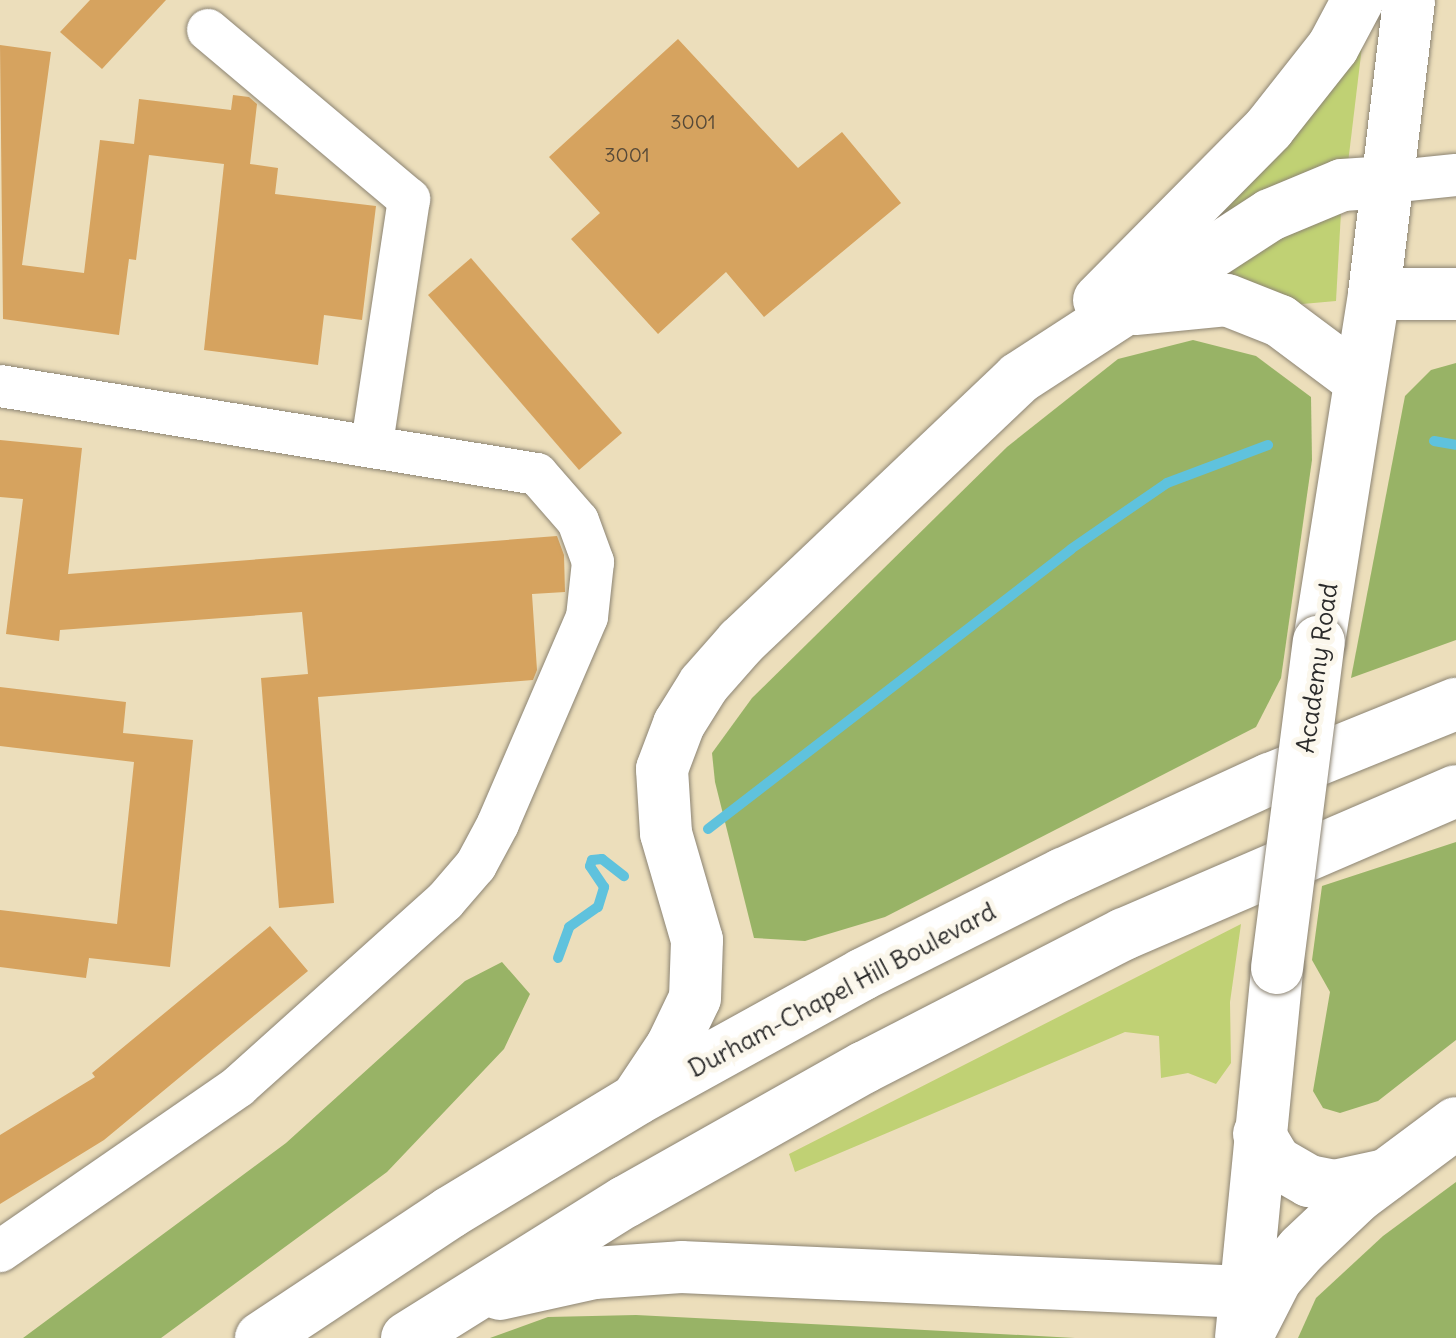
<!DOCTYPE html>
<html>
<head>
<meta charset="utf-8">
<style>
  body { margin:0 }
  #map { position:relative; width:1456px; height:1338px; overflow:hidden; background:#ecdebb; font-family:Delius,sans-serif }
  div>[style] { position:absolute }
  [style*='--x'] { left:calc(var(--x)*1px); top:calc(var(--y)*1px); width:calc(var(--w)*1px); rotate:calc(var(--a)*1deg) }
  .green>* { inset:0; background:#c0d174 }
  .forest>* { inset:0; background:#98b366 }
  .stream>* { height:10px; margin:-5px; padding:0 5px; transform-origin:5px; border-radius:5px; background:#5fc2dd }
  .building>* { inset:0; background:#d6a35f }
  .roads { filter:drop-shadow(0 0 2px #8c8473) drop-shadow(0 0 2px #8c8473) }
  .minor>* { height:42px; margin:-21px; padding:0 21px; transform-origin:21px; border-radius:21px; background:#fff }
  .major>* { height:52px; margin:-26px; padding:0 26px; transform-origin:26px; border-radius:26px; background:#fff }
  .bridges { filter:drop-shadow(0 0 2px #8c8473) drop-shadow(0 0 2px #8c8473) }
  .major-bridge>* { height:52px; margin:-26px; padding:0 26px; transform-origin:26px; border-radius:26px; background:#fff }
  span { translate:-50% -50%; white-space:nowrap; text-align:center; line-height:1.15; -webkit-text-stroke:10px #fbf7ec; paint-order:stroke }
  .number-label { font-size:20px; color:#564938 }
  .number-label span { -webkit-text-stroke-width:0 }
  .street-label { font-size:25px; color:#2b2b2b }
</style>
</head>
<body>
<div id="map">
  <div class="green">
    <div style="clip-path:polygon(1363px 38px,1348px 163px,1142px 273px)"></div>
    <div style="clip-path:polygon(1341px 212px,1336px 301px,1280px 306px,1196px 276px)"></div>
    <div style="clip-path:polygon(1241px 924px,1230px 1002px,1231px 1063px,1216px 1084px,1188px 1073px,1161px 1078px,1159px 1036px,1125px 1032px,795px 1172px,789px 1154px)"></div>
  </div>
  <div class="forest">
    <div style="clip-path:polygon(1193px 340px,1256px 356px,1311px 397px,1312px 460px,1281px 678px,1256px 727px,885px 917px,805px 941px,754px 938px,715px 782px,712px 753px,752px 698px,1007px 447px,1118px 359px)"></div>
    <div style="clip-path:polygon(1456px 363px,1456px 640px,1351px 678px,1405px 396px,1431px 370px)"></div>
    <div style="clip-path:polygon(1456px 842px,1456px 1040px,1378px 1101px,1340px 1113px,1323px 1108px,1313px 1091px,1330px 992px,1312px 960px,1322px 886px)"></div>
    <div style="clip-path:polygon(502px 962px,530px 994px,504px 1049px,387px 1172px,161px 1338px,23px 1338px,286px 1143px,465px 981px)"></div>
    <div style="clip-path:polygon(1456px 1182px,1456px 1338px,1298px 1338px,1316px 1298px,1383px 1236px)"></div>
    <div style="clip-path:polygon(636px 1315px,850px 1326px,1075px 1338px,490px 1338px,548px 1317px)"></div>
  </div>
  <div class="stream">
    <div style="--x:1434;--y:441;--w:22;--a:10"></div>
    <div style="--x:708;--y:829;--w:458;--a:-37.6"></div>
    <div style="--x:1071;--y:549;--w:116;--a:-34.5"></div>
    <div style="--x:1167;--y:483;--w:108;--a:-20.6"></div>
    <div style="--x:558;--y:958;--w:33;--a:-70"></div>
    <div style="--x:569;--y:927;--w:35;--a:-35"></div>
    <div style="--x:598;--y:907;--w:21;--a:-73"></div>
    <div style="--x:604;--y:887;--w:25;--a:-124"></div>
    <div style="--x:590;--y:866;--w:6;--a:-72"></div>
    <div style="--x:592;--y:860;--w:10;--a:-6"></div>
    <div style="--x:602;--y:859;--w:28;--a:38"></div>
  </div>
  <div class="building">
    <div style="clip-path:polygon(90px 0,166px 0,102px 69px,60px 32px)"></div>
    <div style="clip-path:polygon(678px 39px,798px 168px,842px 132px,901px 203px,764px 317px,726px 272px,658px 334px,571px 239px,600px 213px,549px 157px)"></div>
    <div style="clip-path:polygon(0 45px,51px 52px,22px 265px,84px 273px,100px 140px,134px 144px,139px 99px,231px 110px,233px 95px,249px 97px,257px 104px,250px 164px,278px 168px,275px 194px,376px 206px,362px 320px,324px 315px,318px 365px,204px 350px,224px 164px,149px 155px,136px 260px,129px 259px,119px 335px,3px 319px)"></div>
    <div style="clip-path:polygon(471px 258px,622px 433px,579px 470px,428px 295px)"></div>
    <div style="clip-path:polygon(0 440px,82px 448px,68px 574px,557px 536px,564px 555px,565px 592px,532px 594px,537px 670px,533px 680px,318px 697px,334px 903px,279px 908px,261px 678px,308px 674px,302px 612px,60px 630px,59px 641px,6px 634px,23px 499px,0 497px)"></div>
    <div style="clip-path:polygon(0 687px,126px 702px,123px 733px,193px 740px,170px 967px,89px 958px,86px 978px,0 967px,0 910px,117px 924px,134px 762px,0 746px)"></div>
    <div style="clip-path:polygon(270px 926px,308px 971px,104px 1140px,0 1204px,0 1135px,95px 1077px,92px 1073px)"></div>
  </div>
  <div class="roads">
    <div class="minor">
      <div style="--x:208;--y:30;--w:263;--a:40.1"></div>
      <div style="--x:409;--y:199;--w:249;--a:98.6"></div>
      <div style="--x:1388;--y:182;--w:68;--a:-5.9"></div>
      <div style="--x:0;--y:386;--w:544;--a:9.31"></div>
      <div style="--x:537;--y:474;--w:62;--a:48.9"></div>
      <div style="--x:578;--y:521;--w:44;--a:69.9"></div>
      <div style="--x:593;--y:562;--w:55;--a:96.2"></div>
      <div style="--x:587;--y:617;--w:225;--a:113.3"></div>
      <div style="--x:498;--y:824;--w:47;--a:118.2"></div>
      <div style="--x:476;--y:865;--w:48;--a:130.7"></div>
      <div style="--x:445;--y:901;--w:278;--a:138.1"></div>
      <div style="--x:238;--y:1087;--w:289;--a:145.4"></div>
    </div>
    <div class="major">
      <div style="--x:1374;--y:294;--w:82;--a:0"></div>
      <div style="--x:1099;--y:300;--w:242;--a:-45.3"></div>
      <div style="--x:1269;--y:128;--w:103;--a:-51.7"></div>
      <div style="--x:1333;--y:47;--w:53;--a:-62"></div>
      <div style="--x:1135;--y:309;--w:92;--a:-5.6"></div>
      <div style="--x:1227;--y:300;--w:57;--a:21.6"></div>
      <div style="--x:1280;--y:321;--w:99;--a:36.8"></div>
      <div style="--x:1319;--y:642;--w:352;--a:-81"></div>
      <div style="--x:1374;--y:294;--w:296;--a:-83.2"></div>
      <div style="--x:640;--y:1094;--w:58;--a:-56.3"></div>
      <div style="--x:672;--y:1046;--w:53;--a:-64.4"></div>
      <div style="--x:695;--y:998;--w:58;--a:-88"></div>
      <div style="--x:697;--y:940;--w:111;--a:-106.2"></div>
      <div style="--x:666;--y:833;--w:64;--a:-93.6"></div>
      <div style="--x:662;--y:769;--w:48;--a:-69.3"></div>
      <div style="--x:679;--y:724;--w:47;--a:-58"></div>
      <div style="--x:704;--y:684;--w:56;--a:-48.6"></div>
      <div style="--x:741;--y:642;--w:383;--a:-43.5"></div>
      <div style="--x:1019;--y:378;--w:299;--a:-33"></div>
      <div style="--x:1270;--y:215;--w:78;--a:-22.6"></div>
      <div style="--x:1342;--y:185;--w:46;--a:-3.7"></div>
      <div style="--x:1259;--y:1134;--w:33;--a:59"></div>
      <div style="--x:1276;--y:1162;--w:38;--a:30"></div>
      <div style="--x:1309;--y:1181;--w:26;--a:11"></div>
      <div style="--x:1335;--y:1186;--w:52;--a:-12.2"></div>
      <div style="--x:500;--y:1294;--w:96;--a:-12.6"></div>
      <div style="--x:594;--y:1273;--w:87;--a:-3.9"></div>
      <div style="--x:681;--y:1267;--w:564;--a:2.54"></div>
      <div style="--x:1249;--y:1332;--w:59;--a:-63"></div>
      <div style="--x:1276;--y:1279;--w:40;--a:-49"></div>
      <div style="--x:1302;--y:1249;--w:77;--a:-43.4"></div>
      <div style="--x:1358;--y:1196;--w:122;--a:-36.7"></div>
      <div style="--x:261;--y:1338;--w:226;--a:-33.6"></div>
      <div style="--x:449;--y:1213;--w:220;--a:-31.2"></div>
      <div style="--x:637;--y:1099;--w:258;--a:-28.9"></div>
      <div style="--x:863;--y:974;--w:224;--a:-26.6"></div>
      <div style="--x:1063;--y:874;--w:228;--a:-24.7"></div>
      <div style="--x:1270;--y:779;--w:201;--a:-22"></div>
      <div style="--x:407;--y:1338;--w:257;--a:-32"></div>
      <div style="--x:625;--y:1202;--w:275;--a:-29.4"></div>
      <div style="--x:865;--y:1067;--w:291;--a:-27.2"></div>
      <div style="--x:1124;--y:934;--w:361;--a:-23.3"></div>
      <div style="--x:1241;--y:1338;--w:372;--a:-84.4"></div>
    </div>
  </div>
  <div class="bridges">
    <div class="major-bridge">
      <div style="--x:1277;--y:968;--w:329;--a:-82.7"></div>
    </div>
  </div>
  <div class="number-label">
    <span style="left:693px;top:121px">3001</span>
    <span style="left:627px;top:154px">3001</span>
  </div>
  <div class="street-label">
    <span style="left:1317px;top:668px;rotate:-82deg">Academy Road</span>
    <span style="left:842px;top:990px;rotate:-28deg">Durham-Chapel Hill Boulevard</span>
  </div>
</div>
</body>
</html>
